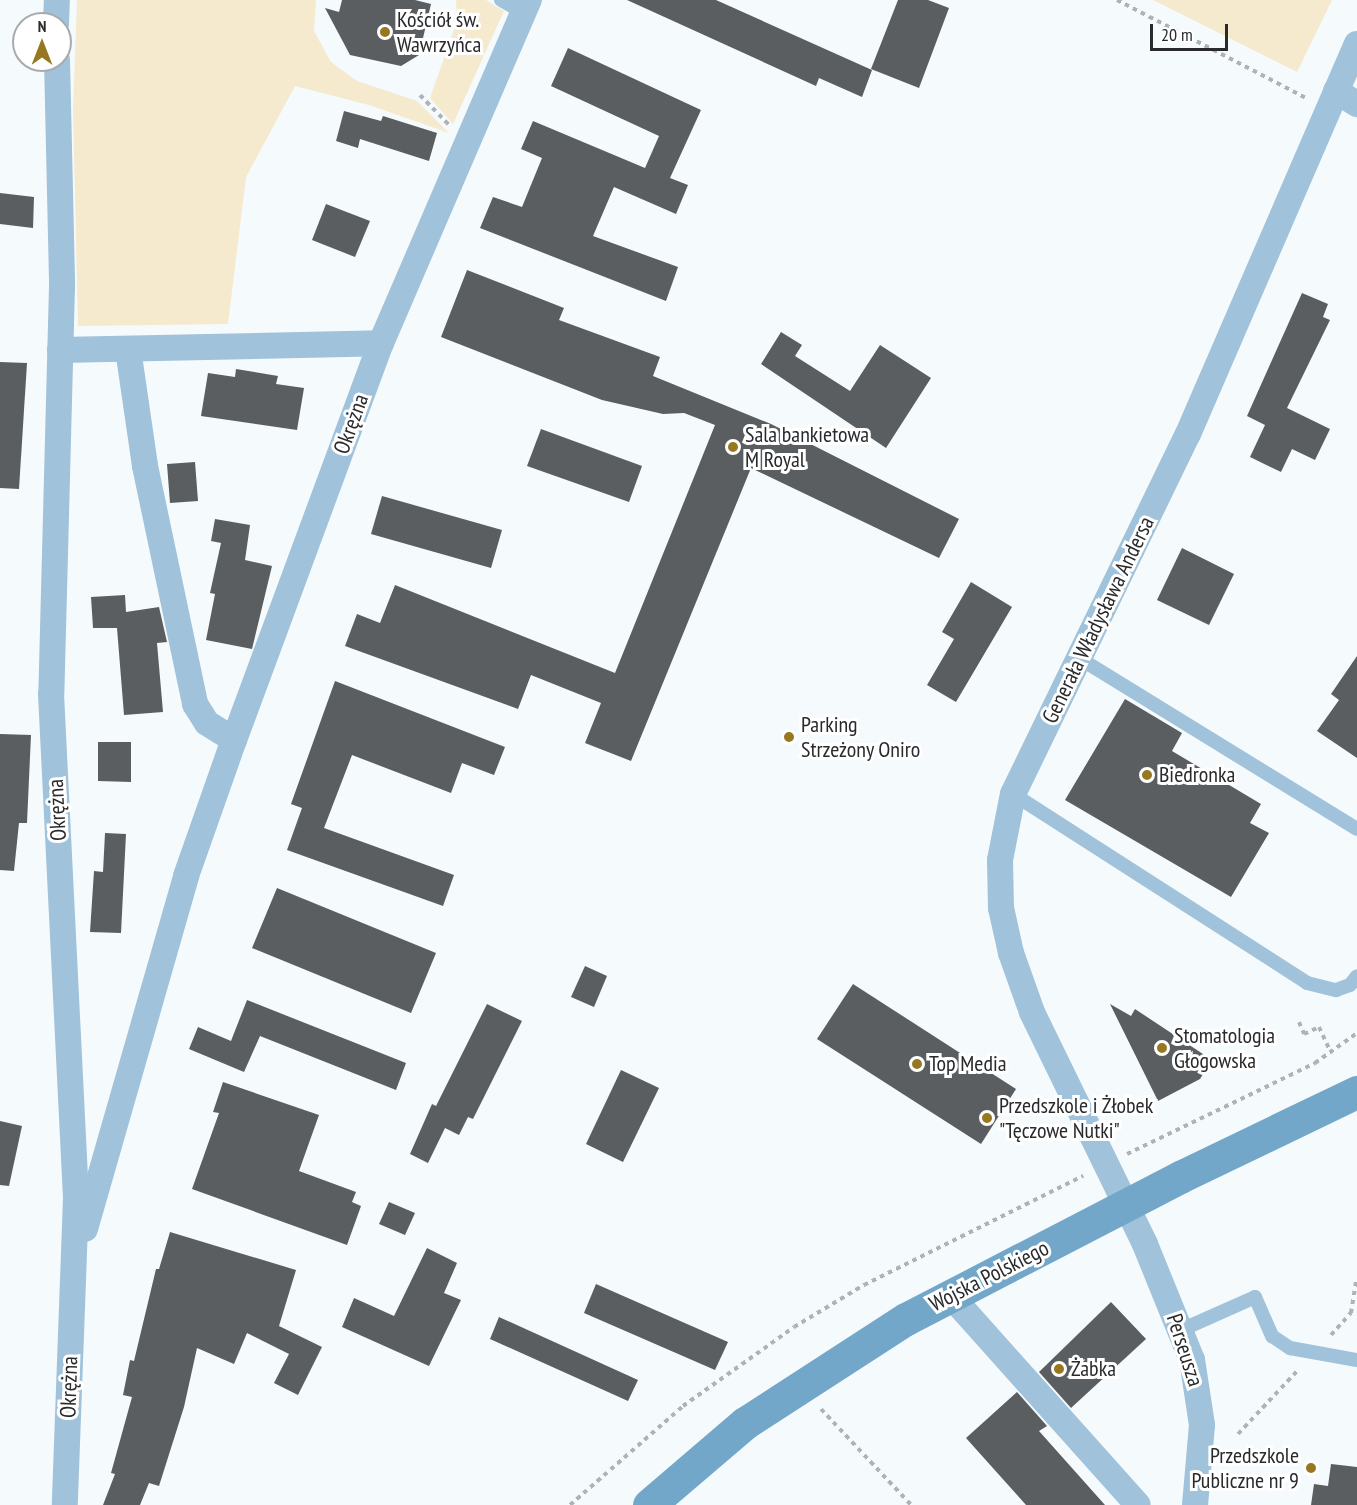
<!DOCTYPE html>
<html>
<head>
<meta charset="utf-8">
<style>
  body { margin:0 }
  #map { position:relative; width:1357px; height:1505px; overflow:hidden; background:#f5fafd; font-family:"PT Sans Narrow",sans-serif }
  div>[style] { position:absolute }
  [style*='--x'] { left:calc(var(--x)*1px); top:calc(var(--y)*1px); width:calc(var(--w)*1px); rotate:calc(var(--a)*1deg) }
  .green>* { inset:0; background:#f5e9ce }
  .building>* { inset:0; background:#5a5e60 }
  .path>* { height:4px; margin-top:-2px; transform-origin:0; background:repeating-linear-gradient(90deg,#b0b3b6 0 4.5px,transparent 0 9px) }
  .lane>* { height:14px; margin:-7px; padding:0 7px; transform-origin:7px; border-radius:7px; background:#a0c2da }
  .street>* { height:26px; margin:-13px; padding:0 13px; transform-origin:13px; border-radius:13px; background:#a0c2da }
  .secondary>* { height:33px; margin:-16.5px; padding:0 16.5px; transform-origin:16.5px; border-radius:16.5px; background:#72a7c9 }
  .dots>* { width:16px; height:16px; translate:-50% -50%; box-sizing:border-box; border:3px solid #fff; border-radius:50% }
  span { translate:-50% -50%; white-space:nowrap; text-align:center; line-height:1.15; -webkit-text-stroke:6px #fff; paint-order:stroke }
  .poi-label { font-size:22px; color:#292a2c }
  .left { translate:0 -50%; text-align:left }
  .right { translate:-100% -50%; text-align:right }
  .street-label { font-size:22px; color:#292a2c }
  .north { position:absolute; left:12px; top:12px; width:60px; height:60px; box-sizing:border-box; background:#fff; border:2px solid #a9aaab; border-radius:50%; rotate:0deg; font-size:16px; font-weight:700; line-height:24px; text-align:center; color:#292a2c }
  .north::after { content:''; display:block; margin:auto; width:21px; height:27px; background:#977820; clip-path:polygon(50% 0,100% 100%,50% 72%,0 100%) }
  .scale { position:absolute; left:1150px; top:24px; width:78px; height:27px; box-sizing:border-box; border:3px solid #292a2c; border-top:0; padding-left:8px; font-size:18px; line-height:21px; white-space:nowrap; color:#292a2c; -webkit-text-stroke:4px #fff; paint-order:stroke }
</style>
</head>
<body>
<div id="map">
  <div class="green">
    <div style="clip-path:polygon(77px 0,316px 0,314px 31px,331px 62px,357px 81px,417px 101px,449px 133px,369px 105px,295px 86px,246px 177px,228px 324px,78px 326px,73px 110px)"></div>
    <div style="clip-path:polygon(456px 0,486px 0,504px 11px,453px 124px,430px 98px,457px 21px)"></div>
    <div style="clip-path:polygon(1153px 0,1332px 0,1297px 72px)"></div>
  </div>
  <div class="building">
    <div style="clip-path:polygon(342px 0,415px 0,431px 4px,419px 55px,401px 66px,350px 55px,325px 8px,339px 12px)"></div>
    <div style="clip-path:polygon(627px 0,716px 0,872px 70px,862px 97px,819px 78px,816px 86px)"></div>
    <div style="clip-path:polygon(898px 0,928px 0,949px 8px,919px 88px,871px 69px)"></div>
    <div style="clip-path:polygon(568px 48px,701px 110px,670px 178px,688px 185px,676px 214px,614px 187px,593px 236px,678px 267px,666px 301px,480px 228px,493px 197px,522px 207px,542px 158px,521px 149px,533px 121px,645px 168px,659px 136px,551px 86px)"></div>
    <div style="clip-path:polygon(344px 111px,381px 121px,383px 116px,437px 133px,429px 161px,360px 139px,358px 148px,336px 141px)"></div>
    <div style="clip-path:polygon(0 193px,34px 197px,33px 228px,0 224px)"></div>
    <div style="clip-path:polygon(326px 204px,370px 221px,355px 257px,312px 240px)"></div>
    <div style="clip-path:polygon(467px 270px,564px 308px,559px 320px,660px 357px,653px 376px,771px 424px,959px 519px,939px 558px,751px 468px,631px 761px,585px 743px,601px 703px,531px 675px,518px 709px,345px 646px,357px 614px,380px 623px,395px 585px,615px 673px,715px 425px,684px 413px,663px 414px,602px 400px,441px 337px)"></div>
    <div style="clip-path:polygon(1302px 293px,1328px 304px,1323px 317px,1330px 320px,1287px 408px,1330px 429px,1315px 460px,1292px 449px,1281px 472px,1250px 457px,1265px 425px,1247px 416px)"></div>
    <div style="clip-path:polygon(781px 332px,802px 345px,795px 356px,850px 391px,880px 345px,931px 378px,886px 448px,761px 364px)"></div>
    <div style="clip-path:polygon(0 362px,27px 363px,19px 489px,0 488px)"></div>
    <div style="clip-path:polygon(236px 369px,278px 376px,276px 384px,304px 388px,297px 430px,201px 416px,208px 373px,235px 377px)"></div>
    <div style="clip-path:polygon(541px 429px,642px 466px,629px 502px,527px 466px)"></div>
    <div style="clip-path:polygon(195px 462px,198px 501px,170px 503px,167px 464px)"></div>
    <div style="clip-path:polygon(382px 496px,502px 530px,491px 568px,371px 534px)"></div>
    <div style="clip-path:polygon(215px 519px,250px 525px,245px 560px,272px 566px,252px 649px,206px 640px,215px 594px,210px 593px,221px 543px,211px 541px)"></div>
    <div style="clip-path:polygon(1182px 548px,1234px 574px,1209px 625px,1157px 600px)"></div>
    <div style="clip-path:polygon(971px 582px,1012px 607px,956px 702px,927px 685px,954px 639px,942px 632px)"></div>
    <div style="clip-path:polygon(125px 595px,126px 612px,159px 607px,167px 642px,157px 643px,163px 712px,124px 715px,117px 628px,93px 628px,91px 597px)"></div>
    <div style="clip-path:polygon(1357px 656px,1357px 758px,1317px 731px,1339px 700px,1331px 694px)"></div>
    <div style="clip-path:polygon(335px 681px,505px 747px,494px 775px,462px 763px,451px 793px,352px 755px,324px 828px,454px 875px,443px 906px,287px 850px,302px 808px,291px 804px)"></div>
    <div style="clip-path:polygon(1125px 699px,1182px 733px,1172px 751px,1261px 804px,1250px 823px,1269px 833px,1231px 897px,1065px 800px)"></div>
    <div style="clip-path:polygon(0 734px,31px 735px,27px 823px,19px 823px,14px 871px,0 870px)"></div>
    <div style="clip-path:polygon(98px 742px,131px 742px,131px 782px,98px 781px)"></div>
    <div style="clip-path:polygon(105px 833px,126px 834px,121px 933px,90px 932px,94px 871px,103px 872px)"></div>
    <div style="clip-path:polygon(277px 888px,436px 953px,411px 1013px,252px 948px)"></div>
    <div style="clip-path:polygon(585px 966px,607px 976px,594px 1007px,571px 997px)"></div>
    <div style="clip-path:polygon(853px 984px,1016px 1089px,981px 1144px,817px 1039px)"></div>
    <div style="clip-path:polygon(247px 1000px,406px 1063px,396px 1090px,260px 1036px,244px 1072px,189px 1049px,198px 1027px,231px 1041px)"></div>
    <div style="clip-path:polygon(487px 1004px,522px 1021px,473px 1119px,468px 1117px,459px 1135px,445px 1128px,428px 1163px,410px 1154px,432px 1104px,436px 1106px)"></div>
    <div style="clip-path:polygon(1110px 1004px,1131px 1016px,1135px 1009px,1212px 1060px,1200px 1079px,1158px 1101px)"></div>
    <div style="clip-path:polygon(621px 1070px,659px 1088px,623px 1162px,586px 1144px)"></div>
    <div style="clip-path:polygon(223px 1082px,319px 1115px,299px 1171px,356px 1192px,352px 1202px,361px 1206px,347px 1245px,192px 1189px,219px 1113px,213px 1112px)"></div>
    <div style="clip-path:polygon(0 1121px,22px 1126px,9px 1186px,0 1185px)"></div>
    <div style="clip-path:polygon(389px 1202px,415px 1213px,405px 1235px,379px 1224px)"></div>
    <div style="clip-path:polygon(170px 1232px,296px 1270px,279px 1326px,322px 1347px,298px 1395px,274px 1383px,289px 1354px,247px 1333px,234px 1364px,197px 1348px,184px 1407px,159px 1486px,149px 1483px,140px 1505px,103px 1505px,115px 1474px,111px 1473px,132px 1397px,123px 1395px,130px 1360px,134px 1361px,156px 1269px,159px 1269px)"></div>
    <div style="clip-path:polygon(427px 1248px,457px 1263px,444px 1293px,461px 1300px,429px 1366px,342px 1327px,354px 1298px,394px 1316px)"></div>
    <div style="clip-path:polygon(596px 1284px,728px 1342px,715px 1370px,584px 1313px)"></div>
    <div style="clip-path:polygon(1111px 1302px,1146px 1339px,1071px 1408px,1039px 1372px)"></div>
    <div style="clip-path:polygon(499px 1317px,638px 1380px,628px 1401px,490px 1339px)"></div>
    <div style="clip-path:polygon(1017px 1392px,1047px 1426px,1039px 1431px,1105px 1505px,1026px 1505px,966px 1438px)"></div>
    <div style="clip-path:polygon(1331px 1464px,1357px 1467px,1357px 1505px,1311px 1505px,1314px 1484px,1328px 1486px)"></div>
  </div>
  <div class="path">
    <div style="--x:1117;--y:0;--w:215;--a:27.4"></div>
    <div style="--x:420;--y:95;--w:42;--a:46"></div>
    <div style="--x:1299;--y:1022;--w:13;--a:67"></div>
    <div style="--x:1304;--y:1034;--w:17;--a:-25"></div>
    <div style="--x:1319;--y:1027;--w:26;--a:65"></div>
    <div style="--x:1127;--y:1154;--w:209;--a:-25.8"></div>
    <div style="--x:1315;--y:1063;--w:52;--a:-35.5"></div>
    <div style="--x:1331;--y:1335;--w:30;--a:-48"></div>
    <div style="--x:1351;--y:1313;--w:36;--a:-81"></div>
    <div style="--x:821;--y:1409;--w:132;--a:46.8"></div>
    <div style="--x:1238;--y:1434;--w:89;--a:-46.8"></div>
    <div style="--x:570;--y:1505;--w:150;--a:-41.2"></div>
    <div style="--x:683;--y:1406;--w:136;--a:-35.4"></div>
    <div style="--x:794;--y:1327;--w:82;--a:-31"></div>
    <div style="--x:864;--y:1285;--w:245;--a:-26.5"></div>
  </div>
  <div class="lane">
    <div style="--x:501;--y:0;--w:25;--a:29"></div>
    <div style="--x:1079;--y:658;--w:326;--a:31.6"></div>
    <div style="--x:1013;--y:794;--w:350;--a:32.7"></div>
    <div style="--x:1307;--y:983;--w:30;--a:14"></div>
    <div style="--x:1336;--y:990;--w:15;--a:-20"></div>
    <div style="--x:1350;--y:985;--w:11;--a:-52"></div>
    <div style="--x:1181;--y:1330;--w:81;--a:-24"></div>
    <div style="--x:1255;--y:1297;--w:43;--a:66.4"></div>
    <div style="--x:1272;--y:1336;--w:22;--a:34"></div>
    <div style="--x:1290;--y:1348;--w:68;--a:10.2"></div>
  </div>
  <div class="street">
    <div style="--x:56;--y:24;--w:24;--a:-88"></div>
    <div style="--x:57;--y:60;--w:226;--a:88.7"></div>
    <div style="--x:62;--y:286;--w:408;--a:91.5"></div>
    <div style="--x:51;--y:694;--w:505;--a:87.16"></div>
    <div style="--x:76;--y:1198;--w:307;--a:92.1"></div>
    <div style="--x:1336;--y:91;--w:25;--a:32"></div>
    <div style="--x:128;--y:349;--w:118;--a:81.7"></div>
    <div style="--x:145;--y:466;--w:243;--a:78.1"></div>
    <div style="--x:195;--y:704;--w:22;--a:58"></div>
    <div style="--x:207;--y:723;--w:32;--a:32"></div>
    <div style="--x:60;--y:350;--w:321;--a:-1.2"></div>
    <div style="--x:85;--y:1229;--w:367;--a:-74"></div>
    <div style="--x:186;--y:876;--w:144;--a:-70.6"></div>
    <div style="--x:234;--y:740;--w:423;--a:-69.7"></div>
    <div style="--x:381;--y:343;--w:374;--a:-66.7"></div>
    <div style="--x:951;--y:1296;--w:280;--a:48.2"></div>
    <div style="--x:1195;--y:1505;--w:80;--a:-85"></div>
    <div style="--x:1202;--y:1425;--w:66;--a:-98.7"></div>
    <div style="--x:1192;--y:1360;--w:125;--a:-112.1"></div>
    <div style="--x:1145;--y:1244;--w:258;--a:-116"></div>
    <div style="--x:1032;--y:1012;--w:63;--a:-109.6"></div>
    <div style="--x:1011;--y:953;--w:46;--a:-102.5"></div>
    <div style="--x:1001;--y:908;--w:48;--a:-91.2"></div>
    <div style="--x:1000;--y:860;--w:67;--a:-78.9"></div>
    <div style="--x:1013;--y:794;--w:400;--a:-64.1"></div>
    <div style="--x:1188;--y:434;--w:425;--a:-66.6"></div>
  </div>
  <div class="secondary">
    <div style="--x:649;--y:1505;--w:126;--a:-40.5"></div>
    <div style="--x:745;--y:1423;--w:192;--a:-32.9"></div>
    <div style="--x:906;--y:1319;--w:309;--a:-27.4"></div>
    <div style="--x:1180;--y:1177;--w:196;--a:-25.7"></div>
  </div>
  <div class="dots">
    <div style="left:385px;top:32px;background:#977820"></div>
    <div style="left:733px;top:447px;background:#977820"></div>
    <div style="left:789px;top:737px;background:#977820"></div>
    <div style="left:1147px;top:775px;background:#977820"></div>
    <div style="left:1162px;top:1048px;background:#977820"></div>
    <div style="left:917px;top:1064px;background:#977820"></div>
    <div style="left:987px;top:1118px;background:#977820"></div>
    <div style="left:1059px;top:1369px;background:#977820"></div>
    <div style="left:1311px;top:1468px;background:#977820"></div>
  </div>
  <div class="poi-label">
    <span class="left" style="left:397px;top:32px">Kościół św.<br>Wawrzyńca</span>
    <span class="left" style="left:745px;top:447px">Sala bankietowa<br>M Royal</span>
    <span class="left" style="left:801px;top:737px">Parking<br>Strzeżony Oniro</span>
    <span class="left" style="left:1159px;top:775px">Biedronka</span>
    <span class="left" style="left:1174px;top:1048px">Stomatologia<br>Głogowska</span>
    <span class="left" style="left:929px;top:1064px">Top Media</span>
    <span class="left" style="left:999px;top:1118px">Przedszkole i Żłobek<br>"Tęczowe Nutki"</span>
    <span class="left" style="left:1071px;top:1369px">Żabka</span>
    <span class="right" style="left:1299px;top:1468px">Przedszkole<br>Publiczne nr 9</span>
  </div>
  <div class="street-label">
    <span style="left:351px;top:424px;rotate:-70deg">Okrężna</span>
    <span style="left:1098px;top:620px;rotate:-64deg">Generała Władysława Andersa</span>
    <span style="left:57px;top:810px;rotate:-93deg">Okrężna</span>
    <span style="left:989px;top:1276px;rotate:-27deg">Wojska Polskiego</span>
    <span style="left:1185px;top:1350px;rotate:72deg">Perseusza</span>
    <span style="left:69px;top:1387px;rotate:-88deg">Okrężna</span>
  </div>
  <div class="north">N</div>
  <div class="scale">20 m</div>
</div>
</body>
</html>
